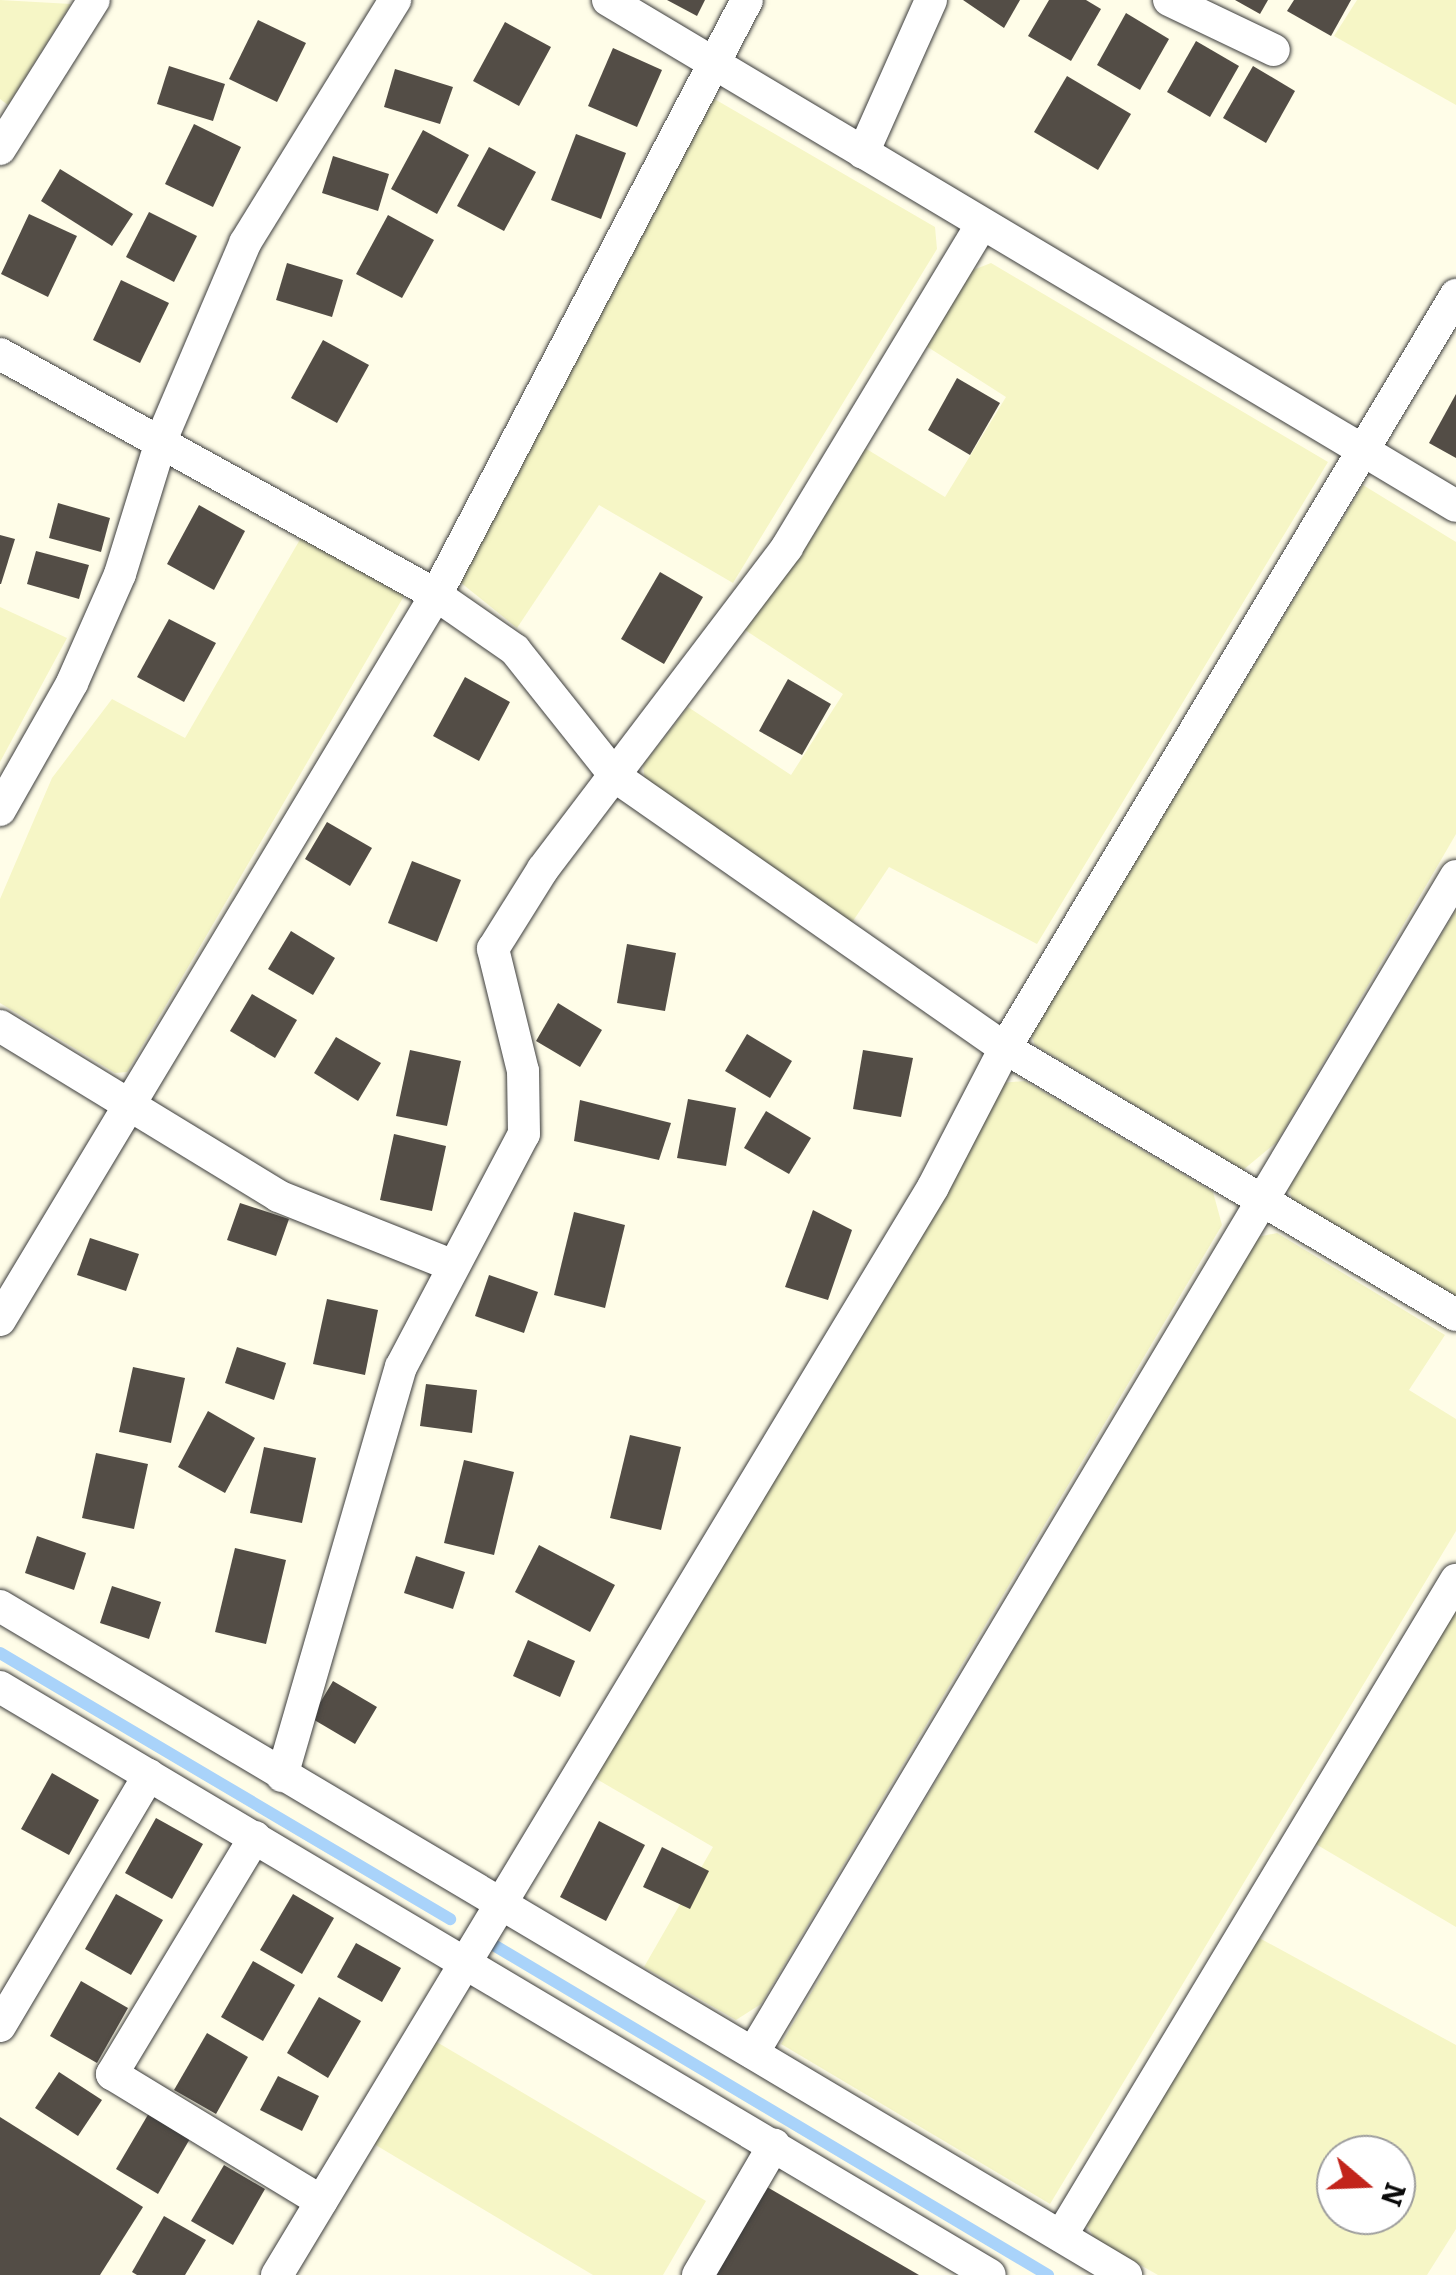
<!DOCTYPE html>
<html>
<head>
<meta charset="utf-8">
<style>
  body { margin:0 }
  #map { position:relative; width:1456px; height:2275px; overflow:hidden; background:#fffde8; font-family:Bitter,serif }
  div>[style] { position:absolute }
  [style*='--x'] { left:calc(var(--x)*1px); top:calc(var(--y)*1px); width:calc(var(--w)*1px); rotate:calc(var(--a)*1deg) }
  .farmland>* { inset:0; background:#f6f6c6 }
  .stream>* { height:12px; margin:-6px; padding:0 6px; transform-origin:6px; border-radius:6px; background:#a9d3fa }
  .building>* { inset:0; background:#534d46 }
  .roads { filter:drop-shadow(0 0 2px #3d3d3d) drop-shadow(0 0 2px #3d3d3d) }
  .street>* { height:32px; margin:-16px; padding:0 16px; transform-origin:16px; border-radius:16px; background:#fff }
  span { translate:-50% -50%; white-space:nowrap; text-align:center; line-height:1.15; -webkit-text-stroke:10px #fff; paint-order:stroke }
  .north { position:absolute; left:1316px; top:2135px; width:100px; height:100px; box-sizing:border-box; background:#fff; border:2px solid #9d9d9d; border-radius:50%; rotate:109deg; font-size:28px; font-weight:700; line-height:40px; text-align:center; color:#0a0a0a }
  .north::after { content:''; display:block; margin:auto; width:35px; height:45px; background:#c2241b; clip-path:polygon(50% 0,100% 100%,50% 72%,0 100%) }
</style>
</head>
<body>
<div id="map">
  <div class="farmland">
    <div style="clip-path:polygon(0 0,71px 4px,8px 105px,0 99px)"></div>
    <div style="clip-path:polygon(1357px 0,1456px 0,1456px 105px,1334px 36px)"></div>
    <div style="clip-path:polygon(711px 97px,935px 227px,937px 249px,733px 583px,599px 505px,517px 628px,460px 582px)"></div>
    <div style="clip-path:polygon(991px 263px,1328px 462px,1037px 944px,889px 867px,851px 924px,646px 789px,643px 765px,688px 707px,791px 775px,843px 694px,745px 630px,860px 445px,945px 497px,1006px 397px,923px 344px,968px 272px)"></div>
    <div style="clip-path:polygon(1363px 485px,1456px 542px,1456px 834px,1277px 1142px,1243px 1170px,1035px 1045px,1031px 1034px)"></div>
    <div style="clip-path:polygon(302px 536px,404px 596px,127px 1072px,115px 1073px,0 1003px,0 899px,52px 778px,112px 699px,185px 738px)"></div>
    <div style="clip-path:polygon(0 607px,67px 638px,0 762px)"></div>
    <div style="clip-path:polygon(1456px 910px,1456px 1301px,1296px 1207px,1288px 1189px)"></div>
    <div style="clip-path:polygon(1025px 1081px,1213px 1192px,1222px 1225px,761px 2004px,736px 2020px,644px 1967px,713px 1847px,588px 1774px,1001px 1083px)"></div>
    <div style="clip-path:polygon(1277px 1233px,1445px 1335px,1409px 1390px,1456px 1419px,1456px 1531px,1050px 2204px,781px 2044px,1257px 1237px)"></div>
    <div style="clip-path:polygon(1456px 1602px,1456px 1927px,1314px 1843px)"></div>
    <div style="clip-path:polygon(evenodd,1252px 1934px,1456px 2045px,1456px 2229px,1427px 2275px,1158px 2275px,1096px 2240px,1085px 2223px,1252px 1934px,1336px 2155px,1396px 2155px,1396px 2215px,1336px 2215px,1336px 2155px)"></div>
    <div style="clip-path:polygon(435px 2041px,706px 2201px,663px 2275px,593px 2275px,374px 2144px)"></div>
  </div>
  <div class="stream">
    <div style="--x:0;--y:1653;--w:523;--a:30.59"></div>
    <div style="--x:487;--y:1941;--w:653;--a:30.77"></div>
  </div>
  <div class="building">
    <div style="clip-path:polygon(667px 0,705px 0,697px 16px)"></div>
    <div style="clip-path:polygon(963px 0,1020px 0,1004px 28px)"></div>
    <div style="clip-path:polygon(1049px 0,1086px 0,1101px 9px,1071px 61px,1028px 36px)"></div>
    <div style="clip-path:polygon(1235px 0,1268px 0,1260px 14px)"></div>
    <div style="clip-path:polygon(1294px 0,1351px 0,1331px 36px,1287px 11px)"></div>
    <div style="clip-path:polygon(1126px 13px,1169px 39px,1140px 90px,1097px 65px)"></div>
    <div style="clip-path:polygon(258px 20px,306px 43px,277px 102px,229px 79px)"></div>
    <div style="clip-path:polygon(505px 22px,551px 47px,519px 106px,473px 81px)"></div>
    <div style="clip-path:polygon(1196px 41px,1239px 66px,1210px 117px,1167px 92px)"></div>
    <div style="clip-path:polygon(613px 48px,662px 70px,637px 127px,588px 106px)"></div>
    <div style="clip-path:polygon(169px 66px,225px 84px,213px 121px,157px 104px)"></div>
    <div style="clip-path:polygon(1253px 66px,1295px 91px,1266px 143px,1223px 118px)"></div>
    <div style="clip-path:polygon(395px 69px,453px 87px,440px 124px,384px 107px)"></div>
    <div style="clip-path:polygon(1067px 76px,1131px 114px,1098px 170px,1034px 132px)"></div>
    <div style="clip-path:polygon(194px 124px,241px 147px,213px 207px,165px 184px)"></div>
    <div style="clip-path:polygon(423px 130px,469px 155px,437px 214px,391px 189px)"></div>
    <div style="clip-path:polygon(576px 134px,626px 153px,601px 219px,551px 200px)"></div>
    <div style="clip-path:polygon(489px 147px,536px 172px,504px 231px,457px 206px)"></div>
    <div style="clip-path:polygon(333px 156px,389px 174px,378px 211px,322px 193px)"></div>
    <div style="clip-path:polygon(60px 169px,133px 214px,112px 246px,41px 201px)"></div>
    <div style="clip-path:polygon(149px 212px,197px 236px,174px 282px,126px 257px)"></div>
    <div style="clip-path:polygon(29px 214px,77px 236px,48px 297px,1px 274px)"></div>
    <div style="clip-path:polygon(388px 215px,434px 240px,402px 298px,356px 274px)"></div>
    <div style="clip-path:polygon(287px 263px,343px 280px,332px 317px,276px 300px)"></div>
    <div style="clip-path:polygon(121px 280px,169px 303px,140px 363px,93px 340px)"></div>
    <div style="clip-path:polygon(323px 340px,369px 365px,337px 423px,291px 398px)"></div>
    <div style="clip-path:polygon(957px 378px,1000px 403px,970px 455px,928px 430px)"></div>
    <div style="clip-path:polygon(1456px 394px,1456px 458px,1429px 443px)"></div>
    <div style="clip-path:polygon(58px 503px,110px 518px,101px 552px,49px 538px)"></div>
    <div style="clip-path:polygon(199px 505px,245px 531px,214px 590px,167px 564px)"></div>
    <div style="clip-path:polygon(0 535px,15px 539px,1px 584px,0 584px)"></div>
    <div style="clip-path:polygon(36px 551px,89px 565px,79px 599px,27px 584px)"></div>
    <div style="clip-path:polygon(660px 572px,703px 597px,664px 664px,621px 639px)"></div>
    <div style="clip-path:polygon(169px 619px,216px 643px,184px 702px,137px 677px)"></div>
    <div style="clip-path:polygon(465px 677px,510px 702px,479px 761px,433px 736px)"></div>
    <div style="clip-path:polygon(788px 679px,831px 704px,802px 755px,759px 731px)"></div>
    <div style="clip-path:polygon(327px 822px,372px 848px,350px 886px,305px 859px)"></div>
    <div style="clip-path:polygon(412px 861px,461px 880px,437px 942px,388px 923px)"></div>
    <div style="clip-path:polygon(291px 931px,335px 958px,313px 995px,268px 969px)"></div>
    <div style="clip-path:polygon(627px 944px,676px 953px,665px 1011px,617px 1003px)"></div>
    <div style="clip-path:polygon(252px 994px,297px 1020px,275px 1058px,230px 1031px)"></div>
    <div style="clip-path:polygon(558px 1003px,602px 1030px,580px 1067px,536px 1041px)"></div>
    <div style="clip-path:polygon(747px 1034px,792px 1061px,770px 1098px,725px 1071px)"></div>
    <div style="clip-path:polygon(336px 1037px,381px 1063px,358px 1101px,314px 1073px)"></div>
    <div style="clip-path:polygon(410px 1050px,461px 1061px,447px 1126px,396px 1116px)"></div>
    <div style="clip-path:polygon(863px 1050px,913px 1058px,901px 1117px,853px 1109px)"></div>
    <div style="clip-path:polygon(688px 1099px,736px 1108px,726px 1166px,677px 1158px)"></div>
    <div style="clip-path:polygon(580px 1100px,671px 1123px,659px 1160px,574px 1141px)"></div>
    <div style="clip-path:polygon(766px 1111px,811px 1138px,789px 1174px,744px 1148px)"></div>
    <div style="clip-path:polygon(394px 1134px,446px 1146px,432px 1211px,380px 1200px)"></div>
    <div style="clip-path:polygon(240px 1203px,289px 1219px,276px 1256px,227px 1240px)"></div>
    <div style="clip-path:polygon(813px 1210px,852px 1230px,828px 1300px,785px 1287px)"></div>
    <div style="clip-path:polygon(574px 1212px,625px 1225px,605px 1308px,554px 1295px)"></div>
    <div style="clip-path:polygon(90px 1238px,139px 1254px,126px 1291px,77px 1275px)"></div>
    <div style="clip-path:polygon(489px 1275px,538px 1292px,524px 1333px,475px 1316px)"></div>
    <div style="clip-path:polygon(327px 1299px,378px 1310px,365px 1375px,313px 1364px)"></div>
    <div style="clip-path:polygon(237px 1347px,286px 1363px,274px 1400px,225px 1383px)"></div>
    <div style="clip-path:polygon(133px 1367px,185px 1378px,171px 1443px,119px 1432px)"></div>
    <div style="clip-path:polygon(426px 1384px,477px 1390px,472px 1433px,420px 1426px)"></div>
    <div style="clip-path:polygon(208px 1411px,255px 1438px,225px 1493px,178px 1467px)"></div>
    <div style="clip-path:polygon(630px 1435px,681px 1447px,661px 1530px,610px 1518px)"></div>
    <div style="clip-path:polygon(264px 1447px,316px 1458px,302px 1523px,250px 1513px)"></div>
    <div style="clip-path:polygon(96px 1453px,148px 1464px,134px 1529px,82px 1518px)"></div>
    <div style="clip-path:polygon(464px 1460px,514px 1472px,494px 1555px,444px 1543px)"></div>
    <div style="clip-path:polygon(37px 1536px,86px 1553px,74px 1590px,25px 1573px)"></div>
    <div style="clip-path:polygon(539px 1545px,615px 1585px,590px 1632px,515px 1592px)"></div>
    <div style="clip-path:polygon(235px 1548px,286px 1560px,266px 1644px,215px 1632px)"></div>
    <div style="clip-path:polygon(416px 1556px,465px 1572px,453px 1609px,404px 1593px)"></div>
    <div style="clip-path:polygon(112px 1586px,161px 1602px,149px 1639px,100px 1623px)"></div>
    <div style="clip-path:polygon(528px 1640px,575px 1661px,560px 1697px,513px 1676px)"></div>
    <div style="clip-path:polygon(333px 1681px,377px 1707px,355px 1744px,311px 1718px)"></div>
    <div style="clip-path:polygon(52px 1773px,99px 1800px,69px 1855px,21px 1829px)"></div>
    <div style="clip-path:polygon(156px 1818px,203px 1844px,172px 1899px,125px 1873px)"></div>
    <div style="clip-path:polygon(599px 1821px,645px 1845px,606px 1921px,560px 1897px)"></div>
    <div style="clip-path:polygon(662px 1847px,709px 1871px,690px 1909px,643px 1887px)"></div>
    <div style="clip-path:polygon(116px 1894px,163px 1920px,131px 1975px,85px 1949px)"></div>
    <div style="clip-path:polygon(293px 1894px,334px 1918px,302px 1974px,260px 1950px)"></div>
    <div style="clip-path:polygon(356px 1943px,401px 1968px,382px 2002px,337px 1977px)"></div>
    <div style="clip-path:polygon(253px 1961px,295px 1985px,263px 2041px,221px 2017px)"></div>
    <div style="clip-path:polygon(81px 1981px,128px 2008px,97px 2063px,50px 2036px)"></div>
    <div style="clip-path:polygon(319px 1997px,361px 2021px,328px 2078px,287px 2053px)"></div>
    <div style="clip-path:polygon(207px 2033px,248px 2057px,216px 2114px,174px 2090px)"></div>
    <div style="clip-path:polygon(59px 2072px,102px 2100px,78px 2136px,35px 2108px)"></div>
    <div style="clip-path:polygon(278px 2076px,319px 2096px,302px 2131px,260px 2110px)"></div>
    <div style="clip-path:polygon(149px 2113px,191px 2137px,158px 2194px,116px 2169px)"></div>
    <div style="clip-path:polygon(0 2117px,143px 2207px,100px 2275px,0 2275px)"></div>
    <div style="clip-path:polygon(224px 2165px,265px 2189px,233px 2245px,191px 2221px)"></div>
    <div style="clip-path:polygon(767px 2187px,919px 2275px,716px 2275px)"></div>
    <div style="clip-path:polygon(164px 2216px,206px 2240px,185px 2275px,137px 2275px,132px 2272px)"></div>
  </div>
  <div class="roads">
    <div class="street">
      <div style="--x:608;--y:0;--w:987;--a:30.82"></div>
      <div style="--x:1169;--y:0;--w:116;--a:25.5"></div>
      <div style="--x:0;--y:149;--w:176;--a:-57.8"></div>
      <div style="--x:863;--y:153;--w:167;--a:-66"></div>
      <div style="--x:0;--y:354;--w:498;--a:28.9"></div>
      <div style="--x:436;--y:595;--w:96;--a:34.8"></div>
      <div style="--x:515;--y:650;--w:162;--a:51.5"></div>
      <div style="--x:616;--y:777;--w:474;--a:34.9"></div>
      <div style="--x:1005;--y:1048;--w:524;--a:30.63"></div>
      <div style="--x:0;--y:810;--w:146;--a:-60.4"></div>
      <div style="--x:72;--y:683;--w:119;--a:-66.2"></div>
      <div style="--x:120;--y:574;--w:142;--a:-72.8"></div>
      <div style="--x:162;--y:438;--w:212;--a:-66.9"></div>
      <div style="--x:245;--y:243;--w:286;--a:-58.3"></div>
      <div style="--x:0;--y:1026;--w:326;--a:31.4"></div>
      <div style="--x:278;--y:1196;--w:189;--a:21.7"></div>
      <div style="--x:0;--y:1320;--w:846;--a:-58.98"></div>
      <div style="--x:436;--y:595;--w:671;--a:-62.4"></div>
      <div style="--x:0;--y:1606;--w:1310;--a:30.72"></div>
      <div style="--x:0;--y:1687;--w:1151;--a:30.71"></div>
      <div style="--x:282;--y:1776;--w:426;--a:-73.8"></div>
      <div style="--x:401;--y:1367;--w:263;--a:-62.2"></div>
      <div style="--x:524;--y:1134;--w:63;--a:-90.9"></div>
      <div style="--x:523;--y:1071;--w:126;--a:-103.8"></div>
      <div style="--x:493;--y:949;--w:94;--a:-58"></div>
      <div style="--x:543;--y:869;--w:404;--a:-52.8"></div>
      <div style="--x:787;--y:547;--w:377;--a:-58.9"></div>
      <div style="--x:255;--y:1837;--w:277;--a:121.1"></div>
      <div style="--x:112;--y:2074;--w:245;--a:31.3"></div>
      <div style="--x:0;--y:2026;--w:292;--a:-59.3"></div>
      <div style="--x:753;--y:2053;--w:1371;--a:-59.15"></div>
      <div style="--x:1061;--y:2236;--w:766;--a:-58.95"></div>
      <div style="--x:277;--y:2275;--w:1270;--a:-58.91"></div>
      <div style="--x:933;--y:1187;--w:157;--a:-62.6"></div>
      <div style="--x:1005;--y:1048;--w:878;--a:-59.08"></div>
      <div style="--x:698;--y:2275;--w:151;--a:-59.7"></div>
    </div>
  </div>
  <div class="north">N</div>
</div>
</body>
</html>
